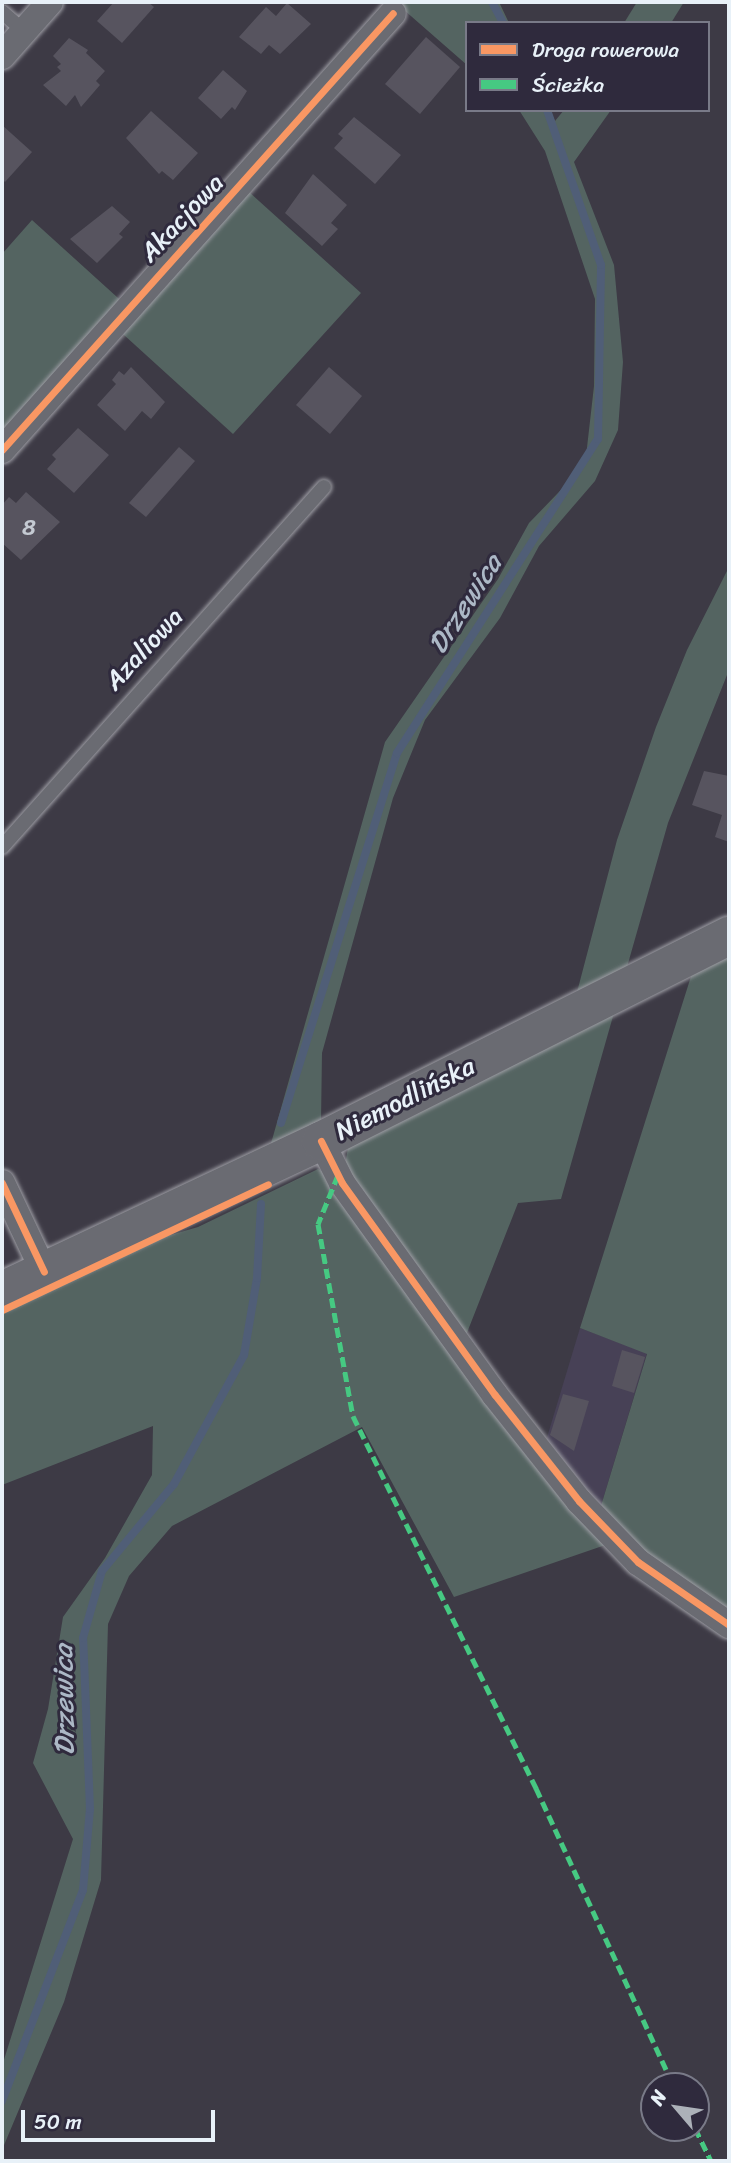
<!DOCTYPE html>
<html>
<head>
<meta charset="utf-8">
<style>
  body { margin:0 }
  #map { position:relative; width:731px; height:2163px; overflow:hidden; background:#3d3a45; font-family:Sriracha,sans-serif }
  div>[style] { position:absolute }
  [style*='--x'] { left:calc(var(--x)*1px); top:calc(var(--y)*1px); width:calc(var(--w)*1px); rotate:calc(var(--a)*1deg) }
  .built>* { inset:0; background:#474156 }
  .green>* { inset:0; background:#546461 }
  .stream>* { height:8px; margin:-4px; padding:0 4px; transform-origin:4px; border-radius:4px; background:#505e77 }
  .building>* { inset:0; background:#57545f }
  .roads { filter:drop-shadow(0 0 2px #9e9ea5) drop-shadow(0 0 2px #9e9ea5) }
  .service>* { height:14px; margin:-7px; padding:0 7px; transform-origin:7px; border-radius:7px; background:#6a6b72 }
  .minor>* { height:26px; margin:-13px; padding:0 13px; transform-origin:13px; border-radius:13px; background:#6a6b72 }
  .secondary>* { height:38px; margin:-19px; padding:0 19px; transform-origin:19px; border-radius:19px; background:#6a6b72 }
  .quiet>* { height:5px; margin-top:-2.5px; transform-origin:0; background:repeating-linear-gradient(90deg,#46c982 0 10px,transparent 0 15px) }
  .cycleway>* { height:7px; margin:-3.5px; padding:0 3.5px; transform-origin:3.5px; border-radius:3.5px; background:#f99763 }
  span { translate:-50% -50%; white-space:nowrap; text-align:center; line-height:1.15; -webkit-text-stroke:6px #2f2a3d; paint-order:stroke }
  .number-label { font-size:23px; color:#c4cad2 }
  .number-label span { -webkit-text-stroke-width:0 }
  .street-label { font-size:26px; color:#e8f1f8 }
  .water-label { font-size:28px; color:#acb8c6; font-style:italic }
  .frame { position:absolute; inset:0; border:4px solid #e8f1f8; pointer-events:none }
  .legend { position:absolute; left:465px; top:21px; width:245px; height:91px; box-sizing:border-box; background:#2f2a3d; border:2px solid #797a88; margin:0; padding:9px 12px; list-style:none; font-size:21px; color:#e8f1f8 }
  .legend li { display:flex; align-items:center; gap:14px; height:35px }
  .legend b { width:35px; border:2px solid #797a88 }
  .north { position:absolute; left:640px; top:2072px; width:70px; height:70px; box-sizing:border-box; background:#2f2a3d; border:2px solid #797a88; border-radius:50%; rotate:299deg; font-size:19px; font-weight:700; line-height:28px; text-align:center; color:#e8f1f8 }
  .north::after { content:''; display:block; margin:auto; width:24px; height:32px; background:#acb1b9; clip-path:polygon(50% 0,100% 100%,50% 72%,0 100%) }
  .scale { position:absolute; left:21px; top:2110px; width:194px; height:32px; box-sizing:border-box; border:4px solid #e8f1f8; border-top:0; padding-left:9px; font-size:21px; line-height:24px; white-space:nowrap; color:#e8f1f8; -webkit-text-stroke:5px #2f2a3d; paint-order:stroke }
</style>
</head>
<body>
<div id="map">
  <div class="built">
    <div style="clip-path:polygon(580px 1328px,647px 1353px,597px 1519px,542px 1454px)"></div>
  </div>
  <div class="green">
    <div style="clip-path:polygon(499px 2px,509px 23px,467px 23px,467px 65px,396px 3px)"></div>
    <div style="clip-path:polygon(637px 2px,684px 2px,671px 23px,624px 23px)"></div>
    <div style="clip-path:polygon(519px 110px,550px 110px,555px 121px,564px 110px,611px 110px,574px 162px,614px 265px,623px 362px,618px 430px,595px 481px,539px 546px,500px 618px,425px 720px,393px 798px,322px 1053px,321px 1122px,270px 1147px,385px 742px,498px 579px,529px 523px,585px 465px,594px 386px,595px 299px,545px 151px)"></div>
    <div style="clip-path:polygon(238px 182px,361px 293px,233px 434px,113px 325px,2px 450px,2px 254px,32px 220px,128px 307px)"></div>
    <div style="clip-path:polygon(729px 567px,729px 670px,668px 823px,561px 1199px,518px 1203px,461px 1348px,597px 1519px,647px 1354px,580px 1328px,699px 951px,729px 936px,729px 1625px,617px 1541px,454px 1597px,362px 1427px,172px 1526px,129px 1576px,108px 1624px,101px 1880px,64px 2002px,2px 2150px,2px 2066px,73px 1839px,33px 1763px,48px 1709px,63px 1617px,105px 1558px,152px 1475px,153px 1426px,2px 1485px,2px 1291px,44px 1272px,198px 1227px,318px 1169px,342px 1182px,348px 1148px,571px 1015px,617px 840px,656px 727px,687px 650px)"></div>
  </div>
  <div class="stream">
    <div style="--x:492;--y:2;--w:24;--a:62"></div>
    <div style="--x:281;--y:1123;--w:388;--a:-72.6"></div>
    <div style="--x:397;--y:753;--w:373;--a:-57.4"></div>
    <div style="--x:598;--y:439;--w:174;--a:-89"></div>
    <div style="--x:601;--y:265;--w:164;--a:-109.2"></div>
    <div style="--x:2;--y:2101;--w:226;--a:-69"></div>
    <div style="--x:83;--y:1890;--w:81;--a:-85.1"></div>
    <div style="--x:90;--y:1809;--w:171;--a:-92.3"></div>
    <div style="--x:83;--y:1638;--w:70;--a:-74.2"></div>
    <div style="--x:102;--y:1571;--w:113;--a:-50.4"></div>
    <div style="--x:174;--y:1484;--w:147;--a:-61.5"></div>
    <div style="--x:244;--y:1355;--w:78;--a:-80.4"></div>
    <div style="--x:257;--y:1278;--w:74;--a:-86.9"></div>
  </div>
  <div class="building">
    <div style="clip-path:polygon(114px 2px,148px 2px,154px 7px,122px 43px,97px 21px)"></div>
    <div style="clip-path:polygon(287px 3px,311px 24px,280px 54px,269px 45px,261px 54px,239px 37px,266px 7px,276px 16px)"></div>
    <div style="clip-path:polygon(426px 37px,460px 67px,420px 114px,385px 84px)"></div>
    <div style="clip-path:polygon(69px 38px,88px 50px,86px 53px,105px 71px,96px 81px,100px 85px,81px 107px,75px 95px,66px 106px,43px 85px,61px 71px,57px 67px,61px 64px,53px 56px)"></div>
    <div style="clip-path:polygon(223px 70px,247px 91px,235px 110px,232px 107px,221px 119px,198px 98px)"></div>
    <div style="clip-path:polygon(151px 111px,198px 153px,173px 180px,162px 171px,159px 174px,126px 138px)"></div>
    <div style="clip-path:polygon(354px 117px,401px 155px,375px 184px,334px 148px,343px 138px,338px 134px)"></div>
    <div style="clip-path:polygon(2px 125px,32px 152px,5px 182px,2px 179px)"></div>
    <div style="clip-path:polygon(313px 174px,347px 205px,331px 223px,338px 229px,322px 246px,285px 213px)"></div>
    <div style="clip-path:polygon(112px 206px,130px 222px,119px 234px,123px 237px,97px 263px,70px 239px)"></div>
    <div style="clip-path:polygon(131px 367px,165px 402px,151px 419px,142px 411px,125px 431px,97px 405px,116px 384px,112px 380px,119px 371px,124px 375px)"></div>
    <div style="clip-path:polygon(329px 367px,362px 396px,330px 434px,296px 405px)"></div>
    <div style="clip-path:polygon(78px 428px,109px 455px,74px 493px,47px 469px,56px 459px,52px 455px)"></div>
    <div style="clip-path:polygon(179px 447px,195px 461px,146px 517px,129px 503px)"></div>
    <div style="clip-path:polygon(26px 492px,60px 522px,21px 560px,2px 543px,2px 505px,9px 497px,16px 503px)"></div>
    <div style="clip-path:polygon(704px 771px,729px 776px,729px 842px,715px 837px,722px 815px,692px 805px)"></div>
    <div style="clip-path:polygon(622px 1350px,645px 1357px,634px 1393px,612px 1386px)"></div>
    <div style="clip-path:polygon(563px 1394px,589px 1401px,574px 1451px,550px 1435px)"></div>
  </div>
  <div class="roads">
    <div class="service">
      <div style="--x:2;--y:12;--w:29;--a:41"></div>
      <div style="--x:2;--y:847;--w:483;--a:-48.2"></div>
    </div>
    <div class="minor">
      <div style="--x:2;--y:56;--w:72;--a:-48.4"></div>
      <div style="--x:2;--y:450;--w:586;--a:-48.18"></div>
      <div style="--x:321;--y:1141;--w:47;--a:63.4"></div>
      <div style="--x:342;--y:1183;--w:261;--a:54.2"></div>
      <div style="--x:495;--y:1395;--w:135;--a:51.6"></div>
      <div style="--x:579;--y:1501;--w:85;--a:46"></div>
      <div style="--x:638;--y:1562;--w:111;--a:34.7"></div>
      <div style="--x:2;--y:1183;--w:98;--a:64.7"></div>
    </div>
    <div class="secondary">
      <div style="--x:2;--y:1291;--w:353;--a:-25.2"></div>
      <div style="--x:321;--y:1141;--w:457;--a:-26.7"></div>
    </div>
  </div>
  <div class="quiet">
    <div style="--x:338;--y:1175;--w:53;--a:112.2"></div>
    <div style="--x:318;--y:1224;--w:195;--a:79.7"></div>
    <div style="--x:353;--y:1416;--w:415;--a:63.8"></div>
    <div style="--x:536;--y:1788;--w:328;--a:65.2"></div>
    <div style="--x:695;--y:2128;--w:37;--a:64"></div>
  </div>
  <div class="cycleway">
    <div style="--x:2;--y:450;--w:586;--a:-48.18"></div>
    <div style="--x:321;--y:1141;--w:47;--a:63.4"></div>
    <div style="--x:342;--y:1183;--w:261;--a:54.2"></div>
    <div style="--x:495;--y:1395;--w:135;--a:51.6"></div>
    <div style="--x:579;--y:1501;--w:85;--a:46"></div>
    <div style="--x:638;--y:1562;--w:111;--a:34.7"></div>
    <div style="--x:2;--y:1183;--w:98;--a:64.7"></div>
    <div style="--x:2;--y:1310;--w:294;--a:-25.3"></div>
  </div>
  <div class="number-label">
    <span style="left:29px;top:528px">8</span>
  </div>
  <div class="street-label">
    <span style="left:182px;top:218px;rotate:-47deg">Akacjowa</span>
    <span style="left:144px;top:649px;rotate:-47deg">Azaliowa</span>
    <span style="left:405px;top:1099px;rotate:-27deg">Niemodlińska</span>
  </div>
  <div class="water-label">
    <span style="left:465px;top:604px;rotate:-57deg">Drzewica</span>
    <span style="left:64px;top:1700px;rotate:-91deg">Drzewica</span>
  </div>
  <div class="frame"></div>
  <ul class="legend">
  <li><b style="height:9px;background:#f99763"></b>Droga rowerowa</li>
  <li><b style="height:9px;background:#46c982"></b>Ścieżka</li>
  </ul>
  <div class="north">N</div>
  <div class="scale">50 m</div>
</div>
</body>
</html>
